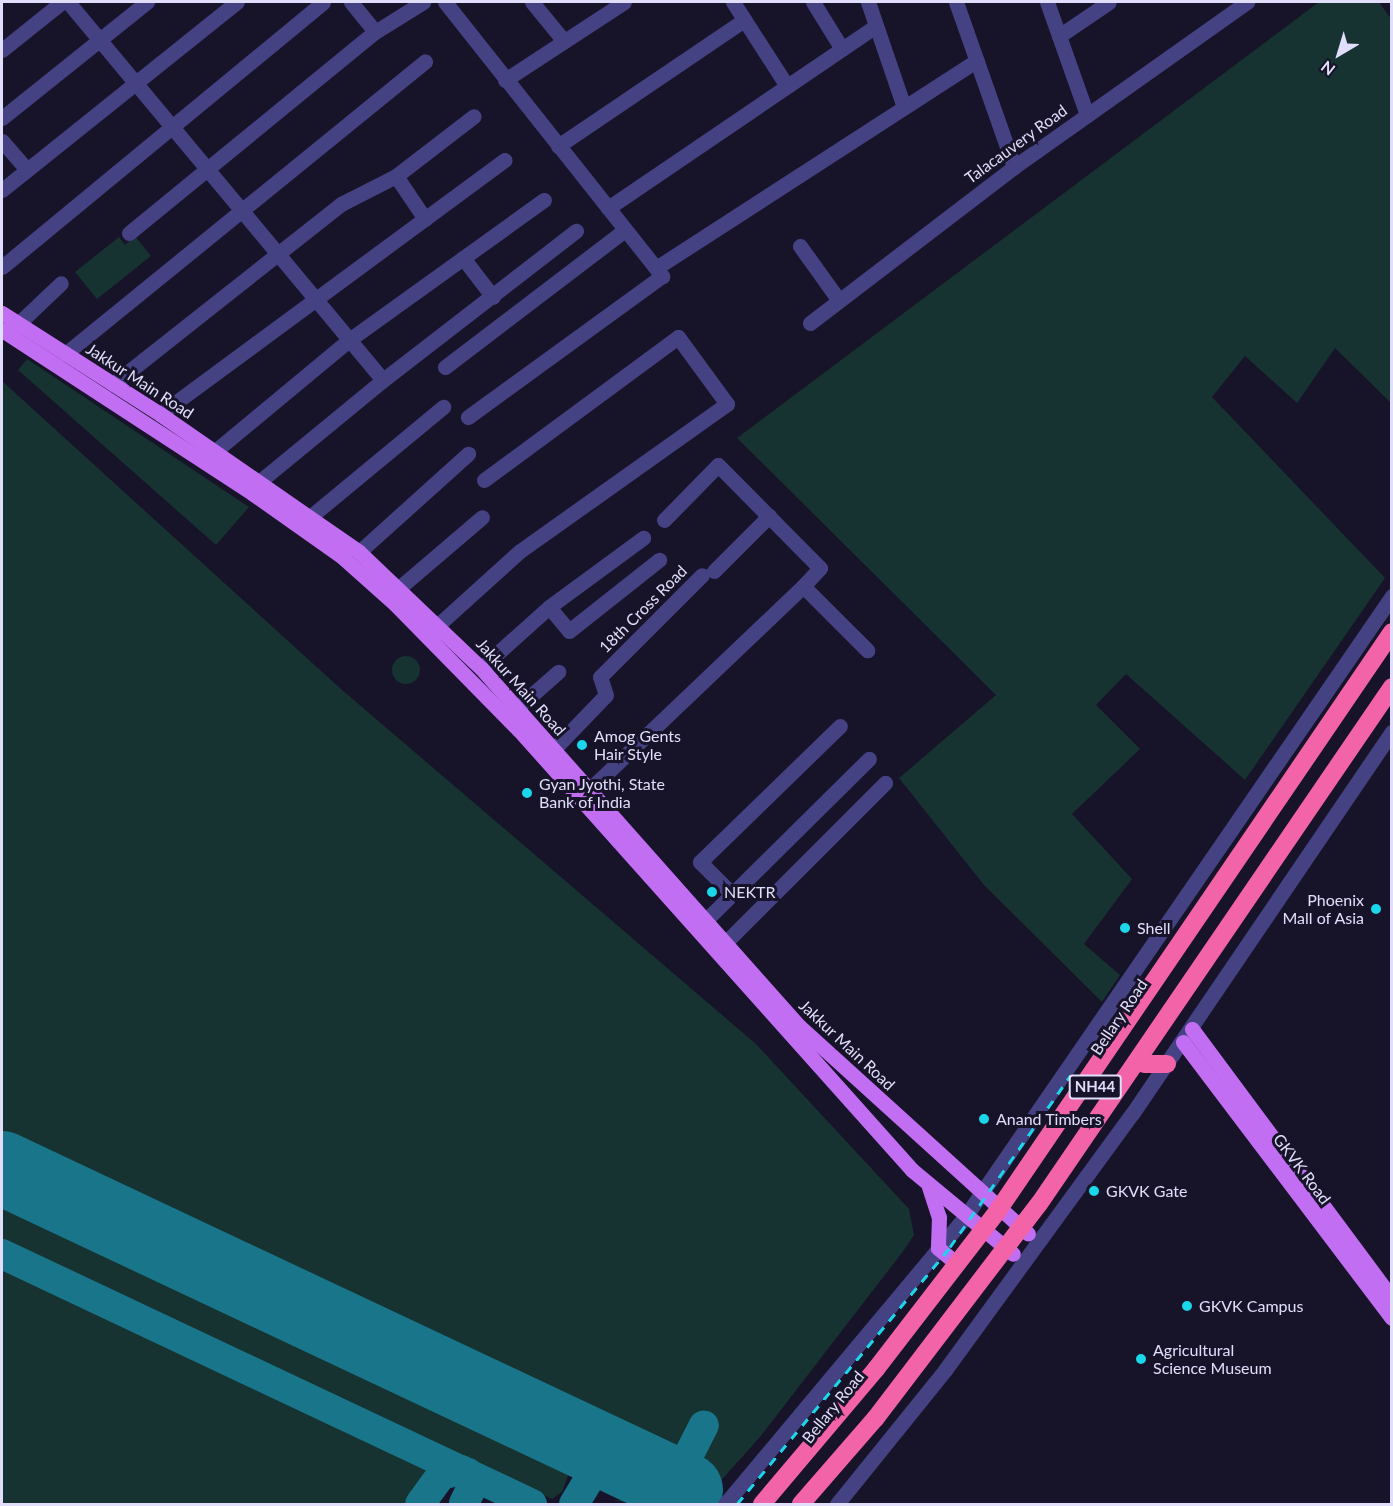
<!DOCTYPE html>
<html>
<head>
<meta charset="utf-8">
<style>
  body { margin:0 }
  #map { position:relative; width:1393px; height:1506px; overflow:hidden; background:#171329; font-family:Lato,sans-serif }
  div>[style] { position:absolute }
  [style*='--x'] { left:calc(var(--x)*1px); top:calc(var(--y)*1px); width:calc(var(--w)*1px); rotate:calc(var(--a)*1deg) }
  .green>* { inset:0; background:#163231 }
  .round { border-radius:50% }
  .taxiway>* { height:30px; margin:-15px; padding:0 15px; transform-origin:15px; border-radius:15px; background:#18758a }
  .runway>* { height:74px; margin:-37px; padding:0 37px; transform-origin:37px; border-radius:37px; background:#18758a }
  .minor>* { height:15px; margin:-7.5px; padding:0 7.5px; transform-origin:7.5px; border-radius:7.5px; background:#454284 }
  .major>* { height:15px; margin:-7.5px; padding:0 7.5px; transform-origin:7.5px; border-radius:7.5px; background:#c16ef3 }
  .highway>* { height:18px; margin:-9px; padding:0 9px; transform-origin:9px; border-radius:9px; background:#f263a7 }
  .rail>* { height:3px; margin-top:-1.5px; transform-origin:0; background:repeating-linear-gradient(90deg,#1ad7eb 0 9px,transparent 0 17px) }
  .dots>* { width:16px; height:16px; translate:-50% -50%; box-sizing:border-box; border:3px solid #171329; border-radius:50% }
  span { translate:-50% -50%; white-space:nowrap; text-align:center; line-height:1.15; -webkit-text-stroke:6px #171329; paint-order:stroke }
  .shield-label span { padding:2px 4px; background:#171329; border:2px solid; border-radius:4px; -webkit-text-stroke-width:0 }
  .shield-label { font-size:15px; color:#e1defc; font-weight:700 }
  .street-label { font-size:16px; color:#e1defc }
  .poi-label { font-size:16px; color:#e1defc }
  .left { translate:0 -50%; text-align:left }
  .right { translate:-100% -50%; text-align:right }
  .frame { position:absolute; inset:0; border:3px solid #e1defc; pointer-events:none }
  .north { position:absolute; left:1309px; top:24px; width:60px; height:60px; -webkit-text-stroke:4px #171329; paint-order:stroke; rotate:218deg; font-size:16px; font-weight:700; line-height:24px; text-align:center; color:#e1defc }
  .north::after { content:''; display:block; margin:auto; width:21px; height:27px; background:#e1defc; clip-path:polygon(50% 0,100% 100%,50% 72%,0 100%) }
</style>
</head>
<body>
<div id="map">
  <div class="green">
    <div style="clip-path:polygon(1319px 2px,1379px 2px,1391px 19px,1391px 403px,1335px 348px,1297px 403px,1245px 356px,1212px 397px,1385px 578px,1245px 780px,1126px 674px,1096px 705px,1140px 749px,1072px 814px,1132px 879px,1084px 944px,1120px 975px,1102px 1002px,984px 885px,899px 778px,996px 695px,737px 438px)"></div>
    <div style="clip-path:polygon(135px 236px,151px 256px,97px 299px,75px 272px,119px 237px,125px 245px)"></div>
    <div style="clip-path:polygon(27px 359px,249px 507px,216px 545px,18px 370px)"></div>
    <div style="clip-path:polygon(2px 381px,341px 689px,756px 1044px,909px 1209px,914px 1235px,904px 1250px,760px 1437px,700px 1504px,681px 1504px,716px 1428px,692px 1418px,674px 1460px,667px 1462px,2px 1150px)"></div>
    <div class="round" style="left:392px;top:656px;width:28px;height:28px"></div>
    <div style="clip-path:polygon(2px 1187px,566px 1452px,572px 1465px,562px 1492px,552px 1499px,2px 1241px)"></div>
    <div style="clip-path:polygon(2px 1268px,430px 1469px,431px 1481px,414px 1504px,2px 1504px)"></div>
    <div style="clip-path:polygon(643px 1494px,665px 1499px,679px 1504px,614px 1501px)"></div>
  </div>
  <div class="taxiway">
    <div style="--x:2;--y:1254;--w:586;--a:25.25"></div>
    <div style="--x:658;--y:1477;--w:19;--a:3"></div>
    <div style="--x:677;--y:1478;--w:59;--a:-63"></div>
    <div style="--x:464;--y:1503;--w:22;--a:-63"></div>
    <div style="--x:474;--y:1483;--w:12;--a:-121"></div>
    <div style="--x:420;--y:1504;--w:36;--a:-54"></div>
    <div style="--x:441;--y:1475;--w:21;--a:-14"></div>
    <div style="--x:574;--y:1504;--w:54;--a:-58.7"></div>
    <div style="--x:602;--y:1458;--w:12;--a:-121"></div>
  </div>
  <div class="runway">
    <div style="--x:2;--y:1168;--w:756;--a:25.21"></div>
  </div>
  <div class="minor">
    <div style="--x:68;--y:2;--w:492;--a:50.2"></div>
    <div style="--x:351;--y:2;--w:38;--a:51"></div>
    <div style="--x:445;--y:2;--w:350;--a:51.6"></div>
    <div style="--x:662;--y:276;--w:240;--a:144"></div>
    <div style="--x:532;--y:2;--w:50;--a:50.6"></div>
    <div style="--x:733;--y:2;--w:100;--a:57.3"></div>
    <div style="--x:813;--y:2;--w:55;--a:58.3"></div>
    <div style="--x:868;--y:2;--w:111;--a:71.1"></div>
    <div style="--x:956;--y:2;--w:175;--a:70.6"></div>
    <div style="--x:1047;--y:2;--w:120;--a:70.5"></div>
    <div style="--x:1059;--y:36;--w:60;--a:-34.2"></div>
    <div style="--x:2;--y:50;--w:77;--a:-38.7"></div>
    <div style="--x:505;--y:80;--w:142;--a:-33.2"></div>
    <div style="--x:2;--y:118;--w:186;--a:-38.7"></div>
    <div style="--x:2;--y:141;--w:38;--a:49"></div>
    <div style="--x:558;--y:146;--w:225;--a:-34.1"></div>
    <div style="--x:396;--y:176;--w:52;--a:56"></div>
    <div style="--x:2;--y:190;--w:301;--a:-38.7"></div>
    <div style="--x:608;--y:208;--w:324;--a:-34.2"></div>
    <div style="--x:129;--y:233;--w:318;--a:-39.3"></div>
    <div style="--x:375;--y:32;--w:57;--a:-32"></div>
    <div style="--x:800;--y:246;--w:65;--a:54.4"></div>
    <div style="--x:463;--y:258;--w:49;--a:52.4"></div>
    <div style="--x:2;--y:267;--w:416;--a:-39.5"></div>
    <div style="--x:656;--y:268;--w:382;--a:-32.9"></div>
    <div style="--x:810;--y:323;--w:257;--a:-37.4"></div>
    <div style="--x:1014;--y:167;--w:286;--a:-35.3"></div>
    <div style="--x:18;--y:324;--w:59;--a:-43.6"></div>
    <div style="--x:65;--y:354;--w:464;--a:-39.1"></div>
    <div style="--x:445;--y:367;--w:226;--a:-37.3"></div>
    <div style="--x:113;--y:384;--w:290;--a:-38.3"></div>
    <div style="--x:341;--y:204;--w:62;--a:-27"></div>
    <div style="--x:396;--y:176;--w:98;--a:-37.6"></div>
    <div style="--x:160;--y:414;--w:428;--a:-36.4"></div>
    <div style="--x:214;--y:452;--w:175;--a:-39.7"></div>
    <div style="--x:349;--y:340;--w:240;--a:-35.7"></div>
    <div style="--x:252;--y:493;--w:13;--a:-58"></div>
    <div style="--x:259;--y:482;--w:161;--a:-39.4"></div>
    <div style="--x:383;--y:380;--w:244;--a:-37.7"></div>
    <div style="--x:310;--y:517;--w:173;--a:-39.6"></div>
    <div style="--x:664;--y:520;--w:77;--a:-45.5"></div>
    <div style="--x:718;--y:465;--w:145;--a:45.3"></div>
    <div style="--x:820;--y:568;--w:25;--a:133"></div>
    <div style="--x:359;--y:552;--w:147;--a:-42"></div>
    <div style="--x:714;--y:571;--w:78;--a:-45"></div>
    <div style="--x:399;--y:588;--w:109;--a:-40.5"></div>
    <div style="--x:549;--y:607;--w:31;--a:50"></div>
    <div style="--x:569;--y:631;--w:115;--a:-38.3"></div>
    <div style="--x:438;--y:625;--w:110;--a:-42.1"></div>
    <div style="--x:520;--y:551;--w:254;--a:-35.4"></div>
    <div style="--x:727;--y:404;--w:83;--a:-126.2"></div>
    <div style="--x:678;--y:337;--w:241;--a:143.6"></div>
    <div style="--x:481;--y:668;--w:91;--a:-41.9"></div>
    <div style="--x:549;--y:607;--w:117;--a:-36.3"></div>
    <div style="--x:517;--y:708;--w:55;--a:-41.3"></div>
    <div style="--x:553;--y:750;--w:76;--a:-46.1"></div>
    <div style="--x:606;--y:695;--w:19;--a:-108"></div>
    <div style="--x:600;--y:677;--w:144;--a:-45"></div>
    <div style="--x:588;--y:791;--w:297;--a:-43.6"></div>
    <div style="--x:803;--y:586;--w:91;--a:45"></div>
    <div style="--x:731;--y:893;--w:44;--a:-135"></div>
    <div style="--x:700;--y:862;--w:195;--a:-44.2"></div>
    <div style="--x:704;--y:922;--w:232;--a:-44.7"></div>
    <div style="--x:724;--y:944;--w:228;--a:-45"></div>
    <div style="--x:725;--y:1504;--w:374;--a:-50.1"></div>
    <div style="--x:965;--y:1217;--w:754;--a:-55.49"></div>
    <div style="--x:837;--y:1504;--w:172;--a:-51.1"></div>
    <div style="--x:945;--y:1370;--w:317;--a:-53.9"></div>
    <div style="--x:1132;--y:1114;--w:462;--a:-55.8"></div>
  </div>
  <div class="major">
    <div style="--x:2;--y:313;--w:188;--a:32.6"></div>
    <div style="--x:160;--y:414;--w:242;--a:34.7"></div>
    <div style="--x:359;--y:552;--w:168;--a:43.6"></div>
    <div style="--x:481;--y:668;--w:479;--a:48.4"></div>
    <div style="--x:799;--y:1026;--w:309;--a:42.2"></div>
    <div style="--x:2;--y:330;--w:298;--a:33.1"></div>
    <div style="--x:252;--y:493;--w:108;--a:35.2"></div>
    <div style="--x:340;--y:555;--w:74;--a:41.7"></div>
    <div style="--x:395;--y:604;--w:177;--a:45.5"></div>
    <div style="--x:519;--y:730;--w:590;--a:48.23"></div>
    <div style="--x:912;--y:1170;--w:131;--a:39.7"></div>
    <div style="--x:1192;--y:1029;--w:335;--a:53.4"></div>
    <div style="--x:1183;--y:1042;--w:346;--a:52.9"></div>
    <div style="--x:929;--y:1187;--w:32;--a:72"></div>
    <div style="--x:939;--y:1217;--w:31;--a:92"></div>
    <div style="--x:938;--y:1248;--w:25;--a:40"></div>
  </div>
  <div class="highway">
    <div style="--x:1144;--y:1064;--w:23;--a:0"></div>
    <div style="--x:762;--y:1504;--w:177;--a:-49.8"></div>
    <div style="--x:876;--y:1369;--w:202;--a:-52.4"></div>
    <div style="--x:999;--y:1209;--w:698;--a:-55.74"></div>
    <div style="--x:801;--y:1504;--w:113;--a:-49"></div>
    <div style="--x:875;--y:1419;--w:270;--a:-52.7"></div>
    <div style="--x:1039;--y:1204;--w:626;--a:-55.68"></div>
  </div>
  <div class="rail">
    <div style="--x:737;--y:1504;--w:334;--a:-50.3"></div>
    <div style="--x:950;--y:1247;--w:210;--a:-54.9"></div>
  </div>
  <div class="dots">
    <div style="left:582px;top:745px;background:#1ad7eb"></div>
    <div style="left:527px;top:793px;background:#1ad7eb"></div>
    <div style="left:712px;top:892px;background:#1ad7eb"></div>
    <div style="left:1376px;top:909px;background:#1ad7eb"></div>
    <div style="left:1125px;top:928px;background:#1ad7eb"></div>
    <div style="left:984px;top:1119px;background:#1ad7eb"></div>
    <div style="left:1094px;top:1191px;background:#1ad7eb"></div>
    <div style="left:1187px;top:1306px;background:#1ad7eb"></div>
    <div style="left:1141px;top:1359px;background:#1ad7eb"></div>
  </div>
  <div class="shield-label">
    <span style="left:1095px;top:1087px">NH44</span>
  </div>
  <div class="street-label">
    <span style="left:1016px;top:144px;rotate:-36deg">Talacauvery Road</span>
    <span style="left:140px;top:381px;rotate:33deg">Jakkur Main Road</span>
    <span style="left:643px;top:609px;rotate:-45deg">18th Cross Road</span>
    <span style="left:521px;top:687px;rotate:48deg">Jakkur Main Road</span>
    <span style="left:1119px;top:1017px;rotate:-56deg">Bellary Road</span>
    <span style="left:847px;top:1045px;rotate:43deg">Jakkur Main Road</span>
    <span style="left:1302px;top:1169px;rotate:53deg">GKVK Road</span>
    <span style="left:833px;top:1407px;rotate:-51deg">Bellary Road</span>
  </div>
  <div class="poi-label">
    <span class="left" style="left:594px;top:745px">Amog Gents<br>Hair Style</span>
    <span class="left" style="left:539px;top:793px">Gyan Jyothi, State<br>Bank of India</span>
    <span class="left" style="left:724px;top:892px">NEKTR</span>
    <span class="right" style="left:1364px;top:909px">Phoenix<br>Mall of Asia</span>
    <span class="left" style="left:1137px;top:928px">Shell</span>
    <span class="left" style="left:996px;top:1119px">Anand Timbers</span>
    <span class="left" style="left:1106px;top:1191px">GKVK Gate</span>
    <span class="left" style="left:1199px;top:1306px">GKVK Campus</span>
    <span class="left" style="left:1153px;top:1359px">Agricultural<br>Science Museum</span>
  </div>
  <div class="frame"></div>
  <div class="north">N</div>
</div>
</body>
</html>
